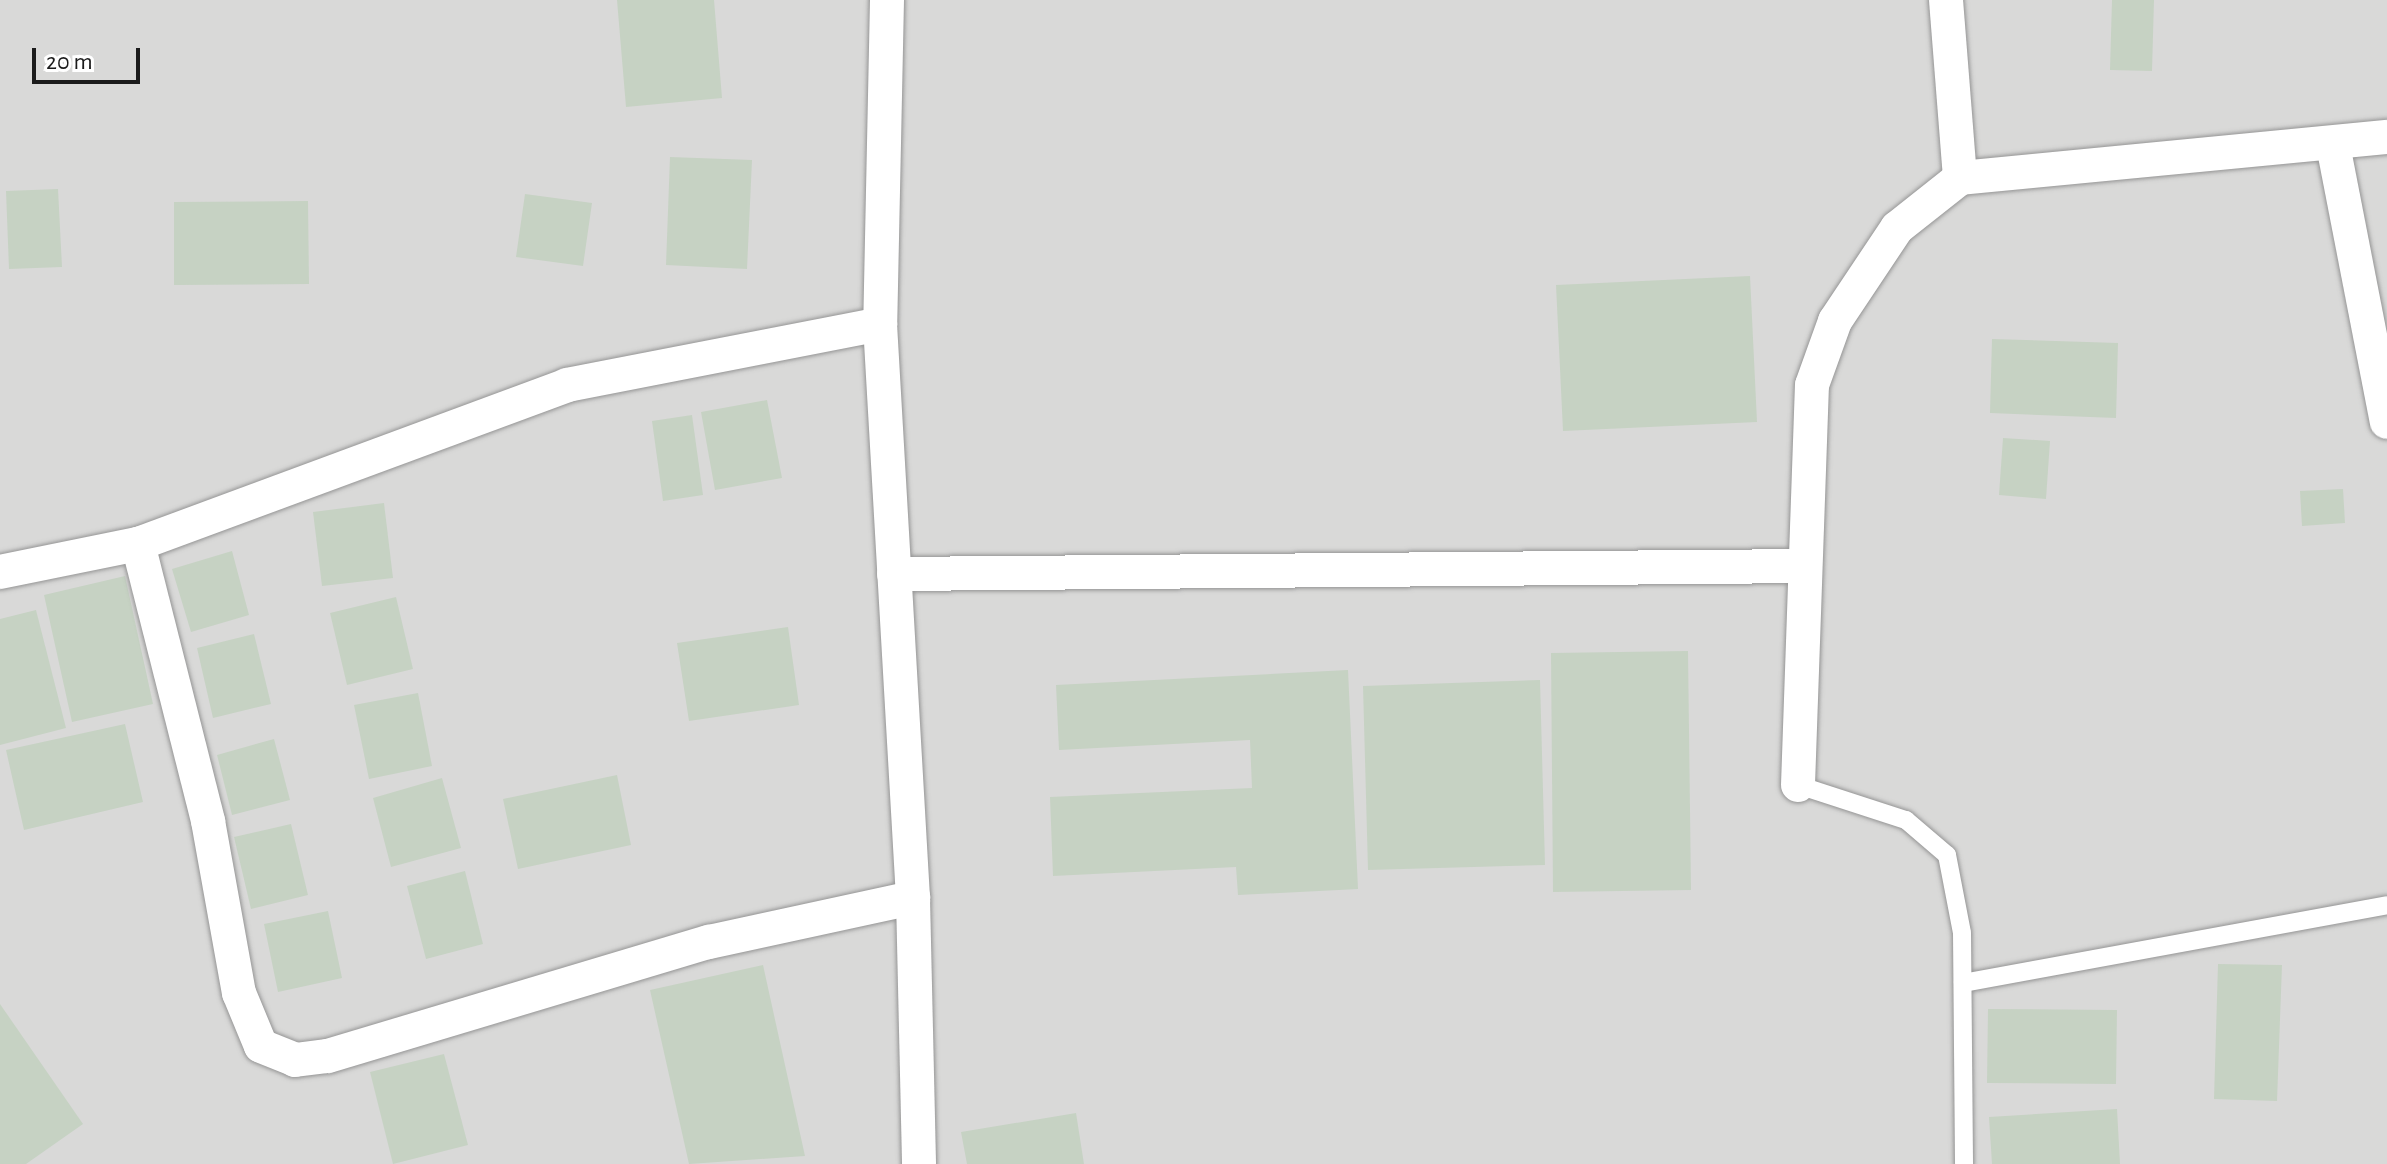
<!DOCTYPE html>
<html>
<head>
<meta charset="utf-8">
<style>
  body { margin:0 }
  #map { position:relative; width:2387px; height:1164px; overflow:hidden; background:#e2ece2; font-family:"Alegreya Sans",sans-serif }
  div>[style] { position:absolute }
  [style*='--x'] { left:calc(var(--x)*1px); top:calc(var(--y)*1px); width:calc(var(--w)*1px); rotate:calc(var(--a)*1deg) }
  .residential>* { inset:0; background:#d9d9d8 }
  .building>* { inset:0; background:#c6d2c3 }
  .roads { filter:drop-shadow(0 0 2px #959595) drop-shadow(0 0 2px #959595) }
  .lane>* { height:18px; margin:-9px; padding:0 9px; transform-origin:9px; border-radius:9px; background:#fff }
  .street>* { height:34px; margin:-17px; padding:0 17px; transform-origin:17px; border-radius:17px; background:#fff }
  span { translate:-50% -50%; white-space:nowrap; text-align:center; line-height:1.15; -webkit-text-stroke:6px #fff; paint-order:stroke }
  .scale { position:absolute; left:32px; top:48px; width:108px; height:36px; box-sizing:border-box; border:4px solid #1b1b1b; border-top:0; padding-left:10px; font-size:24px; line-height:28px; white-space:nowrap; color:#1b1b1b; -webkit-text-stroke:6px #fff; paint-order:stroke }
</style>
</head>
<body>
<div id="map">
  <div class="residential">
    <div style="clip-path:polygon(0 0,2387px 0,2387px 1164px,0 1164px)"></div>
  </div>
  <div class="building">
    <div style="clip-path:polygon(617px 0,714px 0,722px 98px,626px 107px)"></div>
    <div style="clip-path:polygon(2112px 0,2154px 0,2152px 71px,2110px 70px)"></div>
    <div style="clip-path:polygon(670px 157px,752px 160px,747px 269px,666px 265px)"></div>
    <div style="clip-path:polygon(58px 189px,62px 267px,9px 269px,6px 191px)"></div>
    <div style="clip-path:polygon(525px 194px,592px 203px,583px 266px,516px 257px)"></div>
    <div style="clip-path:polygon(308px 201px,309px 284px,174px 285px,174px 202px)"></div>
    <div style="clip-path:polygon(1750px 276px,1757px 422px,1563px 431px,1556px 285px)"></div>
    <div style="clip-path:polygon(1992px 339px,2118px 343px,2116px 418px,1990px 413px)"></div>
    <div style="clip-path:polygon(767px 400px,782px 478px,715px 490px,701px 412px)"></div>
    <div style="clip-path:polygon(692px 415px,703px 495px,663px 501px,652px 421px)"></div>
    <div style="clip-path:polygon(2003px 438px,2050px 441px,2046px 499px,1999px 495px)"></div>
    <div style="clip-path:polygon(2343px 489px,2345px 523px,2302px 526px,2300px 491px)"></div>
    <div style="clip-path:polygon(384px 503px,393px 578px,322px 586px,313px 512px)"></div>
    <div style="clip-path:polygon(232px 551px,249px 615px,191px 632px,172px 569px)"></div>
    <div style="clip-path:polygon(125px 576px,153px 704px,72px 722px,44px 595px)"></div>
    <div style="clip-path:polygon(396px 597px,413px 669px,347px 685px,330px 613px)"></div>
    <div style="clip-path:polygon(36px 610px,66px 728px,0 745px,0 619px)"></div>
    <div style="clip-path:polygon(788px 627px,799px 705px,689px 721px,677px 643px)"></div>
    <div style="clip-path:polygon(254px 634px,271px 704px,213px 718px,197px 648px)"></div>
    <div style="clip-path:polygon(1688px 651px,1691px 890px,1553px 892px,1551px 653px)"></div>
    <div style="clip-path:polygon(1348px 670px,1358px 889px,1238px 895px,1236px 867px,1053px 876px,1050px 797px,1252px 788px,1250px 740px,1059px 750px,1056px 685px)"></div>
    <div style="clip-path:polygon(1540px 680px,1545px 865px,1368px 870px,1363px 686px)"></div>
    <div style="clip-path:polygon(418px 693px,432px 766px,369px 779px,354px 705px)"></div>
    <div style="clip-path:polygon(125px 724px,143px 802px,24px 830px,6px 750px)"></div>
    <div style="clip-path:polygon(274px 739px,290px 800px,232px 815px,217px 755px)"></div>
    <div style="clip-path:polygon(617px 775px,631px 845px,518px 869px,503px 799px)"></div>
    <div style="clip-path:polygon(442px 778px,461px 848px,391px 867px,373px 798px)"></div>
    <div style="clip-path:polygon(291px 824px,308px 895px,251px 909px,234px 837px)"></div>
    <div style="clip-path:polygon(465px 871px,483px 944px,426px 959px,407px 886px)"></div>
    <div style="clip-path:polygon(328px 911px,342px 978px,278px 992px,264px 924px)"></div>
    <div style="clip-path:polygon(2218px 964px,2282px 965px,2277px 1101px,2214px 1099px)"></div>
    <div style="clip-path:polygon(763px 965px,805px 1156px,689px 1164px,650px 990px)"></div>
    <div style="clip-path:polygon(0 1004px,83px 1124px,26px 1164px,0 1164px)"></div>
    <div style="clip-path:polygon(1988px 1009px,2117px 1010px,2116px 1084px,1987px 1083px)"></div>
    <div style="clip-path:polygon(444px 1054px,468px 1145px,393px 1164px,370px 1072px)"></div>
    <div style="clip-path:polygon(2117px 1109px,2120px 1164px,1992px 1164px,1989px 1117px)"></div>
    <div style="clip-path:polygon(1076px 1113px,1084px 1164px,967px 1164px,961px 1132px)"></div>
  </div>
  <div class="roads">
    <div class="lane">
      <div style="--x:1798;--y:785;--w:114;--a:18"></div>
      <div style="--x:1906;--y:820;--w:54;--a:40.5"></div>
      <div style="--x:1947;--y:855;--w:79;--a:79.1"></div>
      <div style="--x:1962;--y:933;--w:231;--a:89.5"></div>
      <div style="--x:1963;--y:983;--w:431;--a:-10.4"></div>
    </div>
    <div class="street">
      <div style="--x:887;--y:0;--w:324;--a:91.2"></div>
      <div style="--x:880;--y:324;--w:575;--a:86.71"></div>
      <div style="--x:913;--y:898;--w:266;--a:88.7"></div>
      <div style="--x:1946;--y:0;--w:179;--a:85.5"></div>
      <div style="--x:2333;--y:145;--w:282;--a:79"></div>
      <div style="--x:138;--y:544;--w:286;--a:75.8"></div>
      <div style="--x:208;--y:821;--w:175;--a:79.8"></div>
      <div style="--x:239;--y:993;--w:57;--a:67.5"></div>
      <div style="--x:261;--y:1046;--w:37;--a:22"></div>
      <div style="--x:295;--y:1060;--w:33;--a:-7"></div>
      <div style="--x:328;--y:1056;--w:398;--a:-16.7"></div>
      <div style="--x:709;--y:942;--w:209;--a:-12.2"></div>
      <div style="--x:0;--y:572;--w:141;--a:-11.5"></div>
      <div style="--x:138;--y:544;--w:458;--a:-20.3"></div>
      <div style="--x:567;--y:385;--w:319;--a:-11"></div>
      <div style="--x:894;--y:574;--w:909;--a:-0.5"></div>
      <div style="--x:1798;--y:785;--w:400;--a:-88"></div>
      <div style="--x:1812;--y:385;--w:68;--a:-70.2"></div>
      <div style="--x:1835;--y:321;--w:112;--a:-56.3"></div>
      <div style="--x:1897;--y:228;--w:80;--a:-38.4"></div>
      <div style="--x:1960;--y:178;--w:429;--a:-5.5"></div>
    </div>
  </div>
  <div class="scale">20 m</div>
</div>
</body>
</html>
